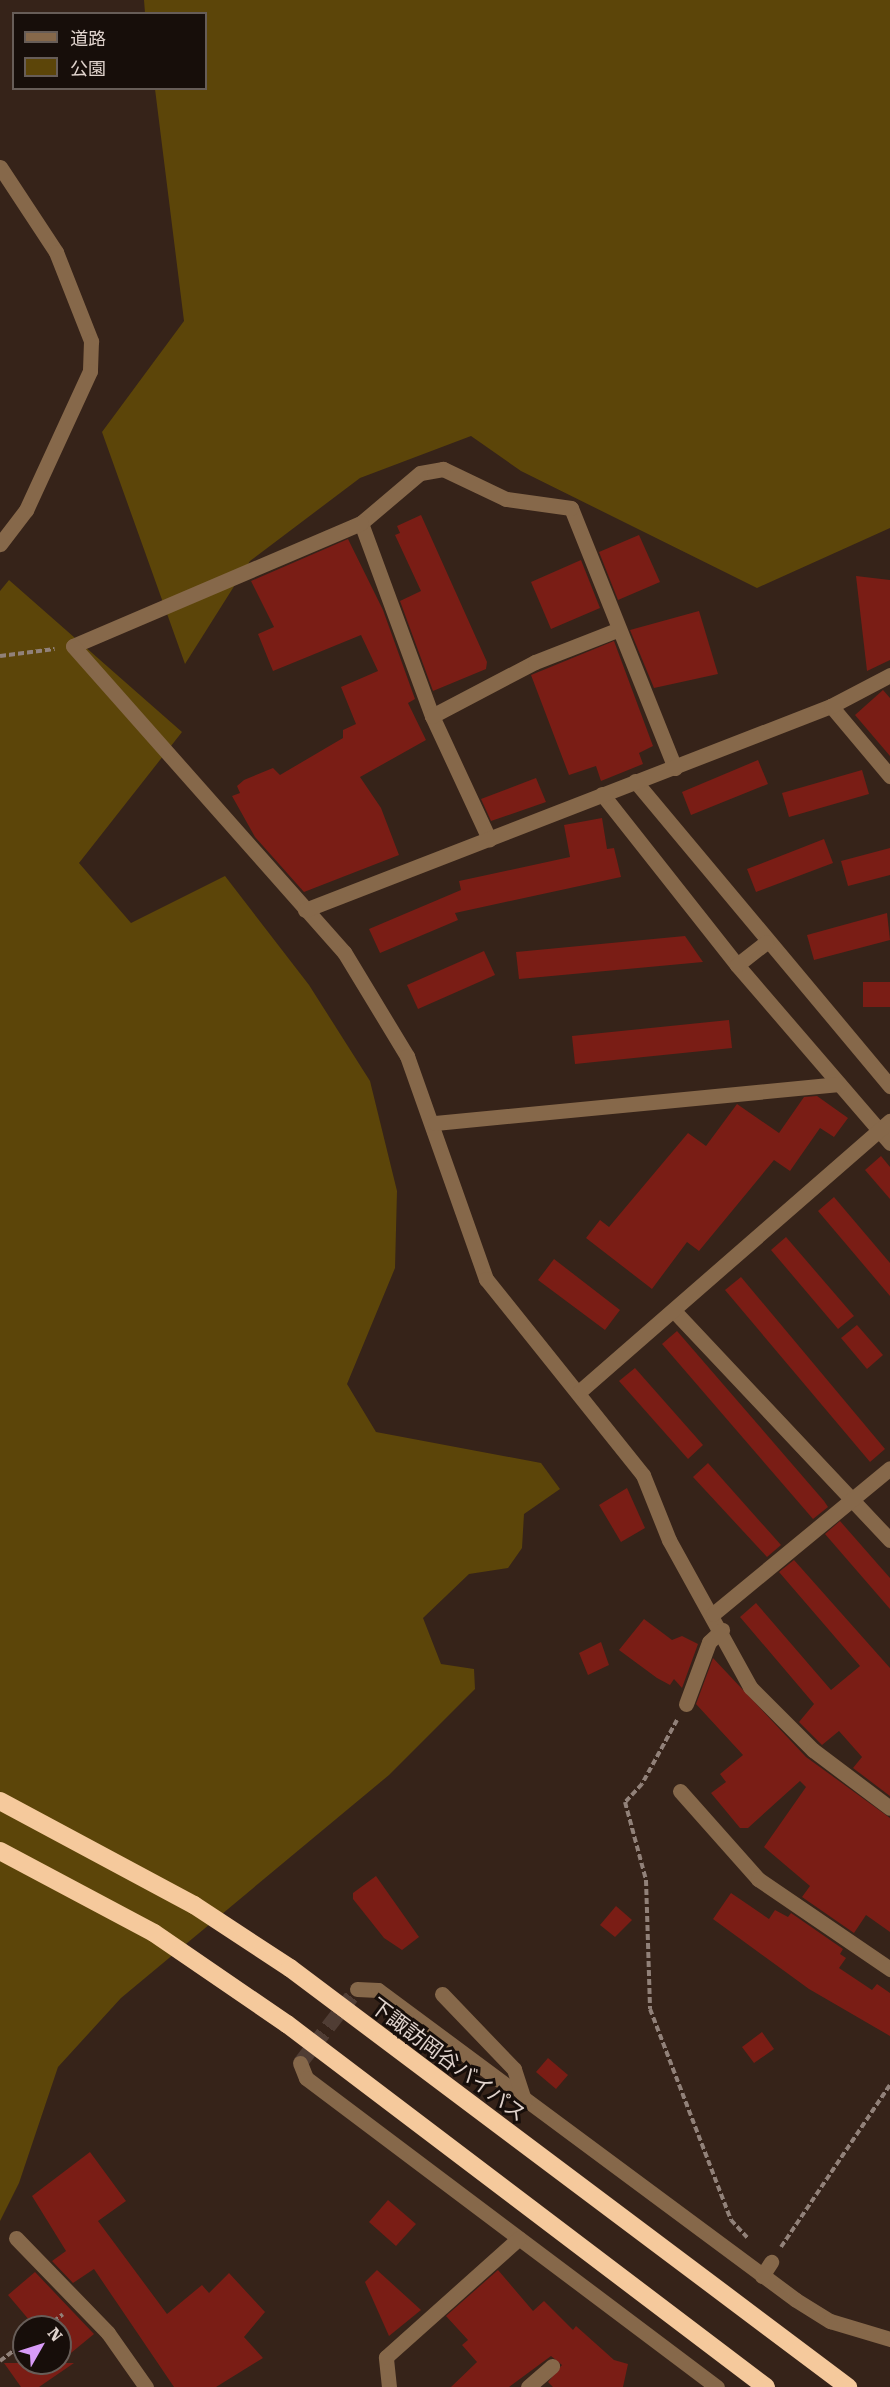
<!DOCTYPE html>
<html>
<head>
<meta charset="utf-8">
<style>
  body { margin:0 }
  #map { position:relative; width:890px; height:2387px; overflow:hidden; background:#362319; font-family:"Roboto Serif","Noto Sans JP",serif }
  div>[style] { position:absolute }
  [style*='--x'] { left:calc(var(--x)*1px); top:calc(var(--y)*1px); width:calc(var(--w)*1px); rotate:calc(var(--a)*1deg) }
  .green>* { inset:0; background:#5c4509 }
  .building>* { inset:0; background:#7a1d15 }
  .minor-tunnel>* { height:15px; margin-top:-7.5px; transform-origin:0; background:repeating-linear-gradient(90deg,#503d34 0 15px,transparent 0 23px) }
  .path>* { height:4px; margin-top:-2px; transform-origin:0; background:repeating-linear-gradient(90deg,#918179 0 6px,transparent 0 9px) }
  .minor>* { height:15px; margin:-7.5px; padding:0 7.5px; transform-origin:7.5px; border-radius:7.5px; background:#86684a }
  .highway>* { height:18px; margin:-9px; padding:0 9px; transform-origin:9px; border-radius:9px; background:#f5c99c }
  span { translate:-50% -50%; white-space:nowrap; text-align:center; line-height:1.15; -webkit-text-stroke:6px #170e0a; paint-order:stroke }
  .street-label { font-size:21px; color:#e0d3cd }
  .legend { position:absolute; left:12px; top:12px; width:195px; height:78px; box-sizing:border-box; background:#170e0a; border:2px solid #675d58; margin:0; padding:8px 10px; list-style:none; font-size:18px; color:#e0d3cd }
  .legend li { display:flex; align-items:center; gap:12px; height:30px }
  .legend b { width:30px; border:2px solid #675d58 }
  .north { position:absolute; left:12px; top:2315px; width:60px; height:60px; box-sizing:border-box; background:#170e0a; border:2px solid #675d58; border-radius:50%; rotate:51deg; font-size:16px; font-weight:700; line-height:24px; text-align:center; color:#e0d3cd }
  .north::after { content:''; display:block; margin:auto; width:21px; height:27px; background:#d89bf8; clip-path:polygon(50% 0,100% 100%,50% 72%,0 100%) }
</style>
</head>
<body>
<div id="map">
  <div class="green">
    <div style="clip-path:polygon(144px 0,890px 0,890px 528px,757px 588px,521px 471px,471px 436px,360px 478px,250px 561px,185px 664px,102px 432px,184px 321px,155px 89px,206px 88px,206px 14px,145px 13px)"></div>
    <div style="clip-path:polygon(9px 580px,182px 732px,79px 863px,131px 923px,225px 876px,309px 985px,370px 1081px,397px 1191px,395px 1268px,347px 1384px,376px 1432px,541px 1463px,560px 1489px,524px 1514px,522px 1548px,508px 1568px,469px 1574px,423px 1618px,441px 1664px,474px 1669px,475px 1689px,389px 1775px,121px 1998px,58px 2067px,19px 2183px,0 2221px,0 591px)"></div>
  </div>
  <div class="building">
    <div style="clip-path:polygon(421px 515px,487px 662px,486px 669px,433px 691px,400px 601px,421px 591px,395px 535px,400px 533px,397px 526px)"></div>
    <div style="clip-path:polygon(639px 535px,660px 582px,618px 600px,599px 552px)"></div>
    <div style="clip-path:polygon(348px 539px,383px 610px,415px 699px,408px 703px,426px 740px,360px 777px,381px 808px,399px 855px,304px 892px,255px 837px,232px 796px,240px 793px,237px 786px,244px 780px,273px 768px,280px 775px,343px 738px,343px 730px,356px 724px,341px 687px,378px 671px,361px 635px,273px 671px,258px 634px,274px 627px,251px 581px)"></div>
    <div style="clip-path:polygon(581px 560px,600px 608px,551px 629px,531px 582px)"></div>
    <div style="clip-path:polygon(856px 576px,890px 580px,890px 660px,867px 671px)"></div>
    <div style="clip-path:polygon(699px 611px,718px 674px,654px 688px,630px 630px)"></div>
    <div style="clip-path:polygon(614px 641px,653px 746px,639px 753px,643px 764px,601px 781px,596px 766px,569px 775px,531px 675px)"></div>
    <div style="clip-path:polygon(883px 690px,890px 698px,890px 756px,855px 715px)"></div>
    <div style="clip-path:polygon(758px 760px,768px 784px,691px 815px,682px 792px)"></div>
    <div style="clip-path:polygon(862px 770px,869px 794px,789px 817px,782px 793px)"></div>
    <div style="clip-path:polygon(536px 778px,546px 802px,491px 821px,481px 799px)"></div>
    <div style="clip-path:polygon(602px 818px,607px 849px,614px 848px,621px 877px,455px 913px,458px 920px,380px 953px,369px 929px,461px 890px,459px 881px,570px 857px,564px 825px)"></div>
    <div style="clip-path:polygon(824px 839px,833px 863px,756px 892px,747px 869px)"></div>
    <div style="clip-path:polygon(890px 848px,890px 875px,848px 886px,841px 861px)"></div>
    <div style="clip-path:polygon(887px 913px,890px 940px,814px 960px,807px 935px)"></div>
    <div style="clip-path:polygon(685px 936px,703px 962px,519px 979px,516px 952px)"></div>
    <div style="clip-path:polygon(484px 951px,495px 975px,418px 1009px,407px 985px)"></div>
    <div style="clip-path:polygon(863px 982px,890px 982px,890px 1007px,863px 1007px)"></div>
    <div style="clip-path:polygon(729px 1020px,732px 1048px,575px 1064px,572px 1036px)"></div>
    <div style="clip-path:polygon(817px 1096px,848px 1118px,834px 1137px,820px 1128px,790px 1171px,774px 1160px,699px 1251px,687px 1242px,652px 1289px,586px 1238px,600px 1220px,609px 1227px,688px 1133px,706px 1146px,737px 1104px,779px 1133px,804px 1097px)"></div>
    <div style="clip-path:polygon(881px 1156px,890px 1167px,890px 1199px,865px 1170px)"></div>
    <div style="clip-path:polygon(834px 1197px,890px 1263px,890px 1296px,818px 1211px)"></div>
    <div style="clip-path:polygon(786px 1237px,854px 1316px,838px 1329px,771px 1250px)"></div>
    <div style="clip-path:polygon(554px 1259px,620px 1310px,605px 1330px,538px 1280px)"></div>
    <div style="clip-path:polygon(741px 1277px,885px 1449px,870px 1462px,725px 1290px)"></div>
    <div style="clip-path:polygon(857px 1325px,883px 1355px,867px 1369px,841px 1338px)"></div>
    <div style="clip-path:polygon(677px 1331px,824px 1501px,828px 1507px,813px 1519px,662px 1344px)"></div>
    <div style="clip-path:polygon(635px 1368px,703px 1445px,688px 1459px,619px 1381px)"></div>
    <div style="clip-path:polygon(708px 1463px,781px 1545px,767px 1557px,693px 1477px)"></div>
    <div style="clip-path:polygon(627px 1488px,645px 1528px,621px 1542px,599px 1505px)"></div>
    <div style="clip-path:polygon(840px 1521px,890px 1578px,890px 1609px,825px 1534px)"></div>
    <div style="clip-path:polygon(794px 1560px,890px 1668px,890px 1796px,853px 1768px,862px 1757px,839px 1731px,822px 1745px,799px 1722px,814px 1704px,740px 1617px,756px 1603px,831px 1690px,860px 1666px,779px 1572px)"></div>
    <div style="clip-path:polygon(644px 1619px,672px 1640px,682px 1636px,698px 1644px,682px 1688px,674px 1679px,670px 1685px,657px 1678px,619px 1650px)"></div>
    <div style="clip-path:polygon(601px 1642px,609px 1665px,588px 1675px,579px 1653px)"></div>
    <div style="clip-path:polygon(713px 1658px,806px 1757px,890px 1818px,890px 1932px,866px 1915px,854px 1933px,802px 1897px,810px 1886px,764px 1847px,806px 1787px,800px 1781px,748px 1828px,740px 1828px,711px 1793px,726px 1782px,720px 1774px,743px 1755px,696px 1704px)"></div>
    <div style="clip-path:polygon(376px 1876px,419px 1937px,402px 1950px,384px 1938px,353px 1899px,353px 1893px)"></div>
    <div style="clip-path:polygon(731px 1893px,769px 1919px,775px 1910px,788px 1917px,791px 1913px,843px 1949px,840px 1954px,846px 1958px,839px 1968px,872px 1990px,877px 1984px,890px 1993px,890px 2036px,809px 1989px,713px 1919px)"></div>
    <div style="clip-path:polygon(616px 1906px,632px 1920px,615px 1937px,600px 1925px)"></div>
    <div style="clip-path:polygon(762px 2032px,774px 2049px,754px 2063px,742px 2047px)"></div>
    <div style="clip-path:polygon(548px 2058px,568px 2075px,556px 2089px,536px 2072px)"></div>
    <div style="clip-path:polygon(90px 2152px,126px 2201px,98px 2221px,167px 2314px,202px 2285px,209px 2293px,229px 2273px,265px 2312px,244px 2337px,263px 2358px,216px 2387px,174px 2387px,94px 2269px,73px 2283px,52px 2261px,66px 2251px,32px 2196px)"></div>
    <div style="clip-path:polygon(388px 2200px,416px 2224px,396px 2246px,369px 2222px)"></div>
    <div style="clip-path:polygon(377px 2270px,421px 2310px,389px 2336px,365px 2282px)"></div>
    <div style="clip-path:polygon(498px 2270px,533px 2311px,544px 2301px,573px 2330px,576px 2326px,614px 2360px,628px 2364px,623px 2387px,553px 2387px,548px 2382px,562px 2365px,551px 2356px,509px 2387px,451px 2387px,477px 2362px,462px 2345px,468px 2340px,446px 2316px)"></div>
    <div style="clip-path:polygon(35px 2272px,94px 2334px,60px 2362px,60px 2327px,35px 2327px,8px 2295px)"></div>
    <div style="clip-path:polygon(4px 2363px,74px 2363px,39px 2387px,21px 2387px)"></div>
  </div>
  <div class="minor-tunnel">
    <div style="--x:300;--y:2063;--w:93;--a:-52.4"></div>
  </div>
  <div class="path">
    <div style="--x:0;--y:656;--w:55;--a:-7.3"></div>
    <div style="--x:677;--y:1720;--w:73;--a:118.7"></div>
    <div style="--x:642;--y:1784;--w:25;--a:133"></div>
    <div style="--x:625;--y:1802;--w:81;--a:74.9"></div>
    <div style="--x:646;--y:1880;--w:129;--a:88.2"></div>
    <div style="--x:650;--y:2009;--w:226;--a:69"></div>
    <div style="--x:731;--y:2220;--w:26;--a:47"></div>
    <div style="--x:781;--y:2247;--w:195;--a:-56.1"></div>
    <div style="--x:46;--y:2327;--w:21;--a:-37"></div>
    <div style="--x:0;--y:2361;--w:30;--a:-37"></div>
  </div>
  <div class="minor">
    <div style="--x:0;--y:167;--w:102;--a:56.6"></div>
    <div style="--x:56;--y:252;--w:96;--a:68.5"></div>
    <div style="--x:91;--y:341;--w:30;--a:92"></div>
    <div style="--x:90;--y:371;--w:153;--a:114.7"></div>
    <div style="--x:26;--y:510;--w:43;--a:127.4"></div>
    <div style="--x:361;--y:523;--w:206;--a:69.8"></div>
    <div style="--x:432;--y:716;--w:136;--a:65.1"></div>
    <div style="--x:831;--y:706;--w:92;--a:49.9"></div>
    <div style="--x:432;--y:716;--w:116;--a:-27.7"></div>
    <div style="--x:535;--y:662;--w:90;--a:-21.4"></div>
    <div style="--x:675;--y:768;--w:280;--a:-111.8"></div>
    <div style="--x:571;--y:508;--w:66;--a:-172.1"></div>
    <div style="--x:506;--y:499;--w:70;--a:-154.5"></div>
    <div style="--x:443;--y:469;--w:23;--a:170"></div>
    <div style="--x:420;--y:473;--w:77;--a:139.7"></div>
    <div style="--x:361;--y:523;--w:313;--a:156.9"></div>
    <div style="--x:73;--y:646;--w:409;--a:48.5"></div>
    <div style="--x:344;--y:952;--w:122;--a:58.8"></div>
    <div style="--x:407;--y:1056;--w:237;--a:70.5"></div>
    <div style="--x:486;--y:1279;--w:251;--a:51.3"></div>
    <div style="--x:643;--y:1475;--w:70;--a:68.2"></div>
    <div style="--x:669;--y:1540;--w:168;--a:61.1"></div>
    <div style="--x:750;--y:1687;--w:89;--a:45"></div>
    <div style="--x:813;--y:1750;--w:96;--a:37"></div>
    <div style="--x:635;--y:781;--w:398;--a:50.1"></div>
    <div style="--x:602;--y:794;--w:218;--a:51.7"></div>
    <div style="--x:737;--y:965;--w:235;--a:49.3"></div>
    <div style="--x:305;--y:910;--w:564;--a:-21.2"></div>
    <div style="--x:831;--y:706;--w:67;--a:-27.7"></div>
    <div style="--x:737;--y:965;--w:37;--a:-38"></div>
    <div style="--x:435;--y:1123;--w:406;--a:-5.5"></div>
    <div style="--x:676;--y:1313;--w:312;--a:46.7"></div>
    <div style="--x:580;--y:1391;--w:411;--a:-41.1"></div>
    <div style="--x:713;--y:1614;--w:229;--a:-39.5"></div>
    <div style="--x:686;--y:1704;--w:66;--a:-69.6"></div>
    <div style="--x:709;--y:1642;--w:18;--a:-43"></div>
    <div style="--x:680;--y:1791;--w:118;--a:48.4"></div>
    <div style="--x:758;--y:1879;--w:160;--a:34.3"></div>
    <div style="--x:357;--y:1989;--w:21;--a:3"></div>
    <div style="--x:378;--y:1990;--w:520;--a:36.56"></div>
    <div style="--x:796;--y:2300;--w:40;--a:32"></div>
    <div style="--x:830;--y:2321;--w:63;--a:16.7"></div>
    <div style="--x:442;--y:1994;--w:104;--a:46.2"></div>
    <div style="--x:514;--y:2069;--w:33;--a:72"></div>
    <div style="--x:300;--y:2063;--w:16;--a:68"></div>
    <div style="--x:306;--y:2078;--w:514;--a:36.94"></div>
    <div style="--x:16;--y:2238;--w:132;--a:45.9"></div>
    <div style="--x:108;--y:2333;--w:66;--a:54.9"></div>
    <div style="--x:762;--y:2276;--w:17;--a:-57"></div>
    <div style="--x:389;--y:2387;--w:30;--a:-96"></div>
    <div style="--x:386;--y:2357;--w:178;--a:-41.8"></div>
    <div style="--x:528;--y:2387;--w:32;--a:-41"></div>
  </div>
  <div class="highway">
    <div style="--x:0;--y:1801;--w:220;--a:28.2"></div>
    <div style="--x:194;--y:1905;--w:115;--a:33.3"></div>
    <div style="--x:290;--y:1968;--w:698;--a:36.9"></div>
    <div style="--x:0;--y:1851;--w:174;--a:28"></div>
    <div style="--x:154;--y:1933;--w:161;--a:34.4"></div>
    <div style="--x:287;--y:2024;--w:601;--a:37.16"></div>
  </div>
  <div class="street-label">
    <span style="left:448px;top:2060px;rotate:37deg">下諏訪岡谷バイパス</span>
  </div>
  <ul class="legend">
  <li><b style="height:8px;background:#86684a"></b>道路</li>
  <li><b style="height:16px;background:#5c4509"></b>公園</li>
  </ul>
  <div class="north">N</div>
</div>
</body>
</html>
